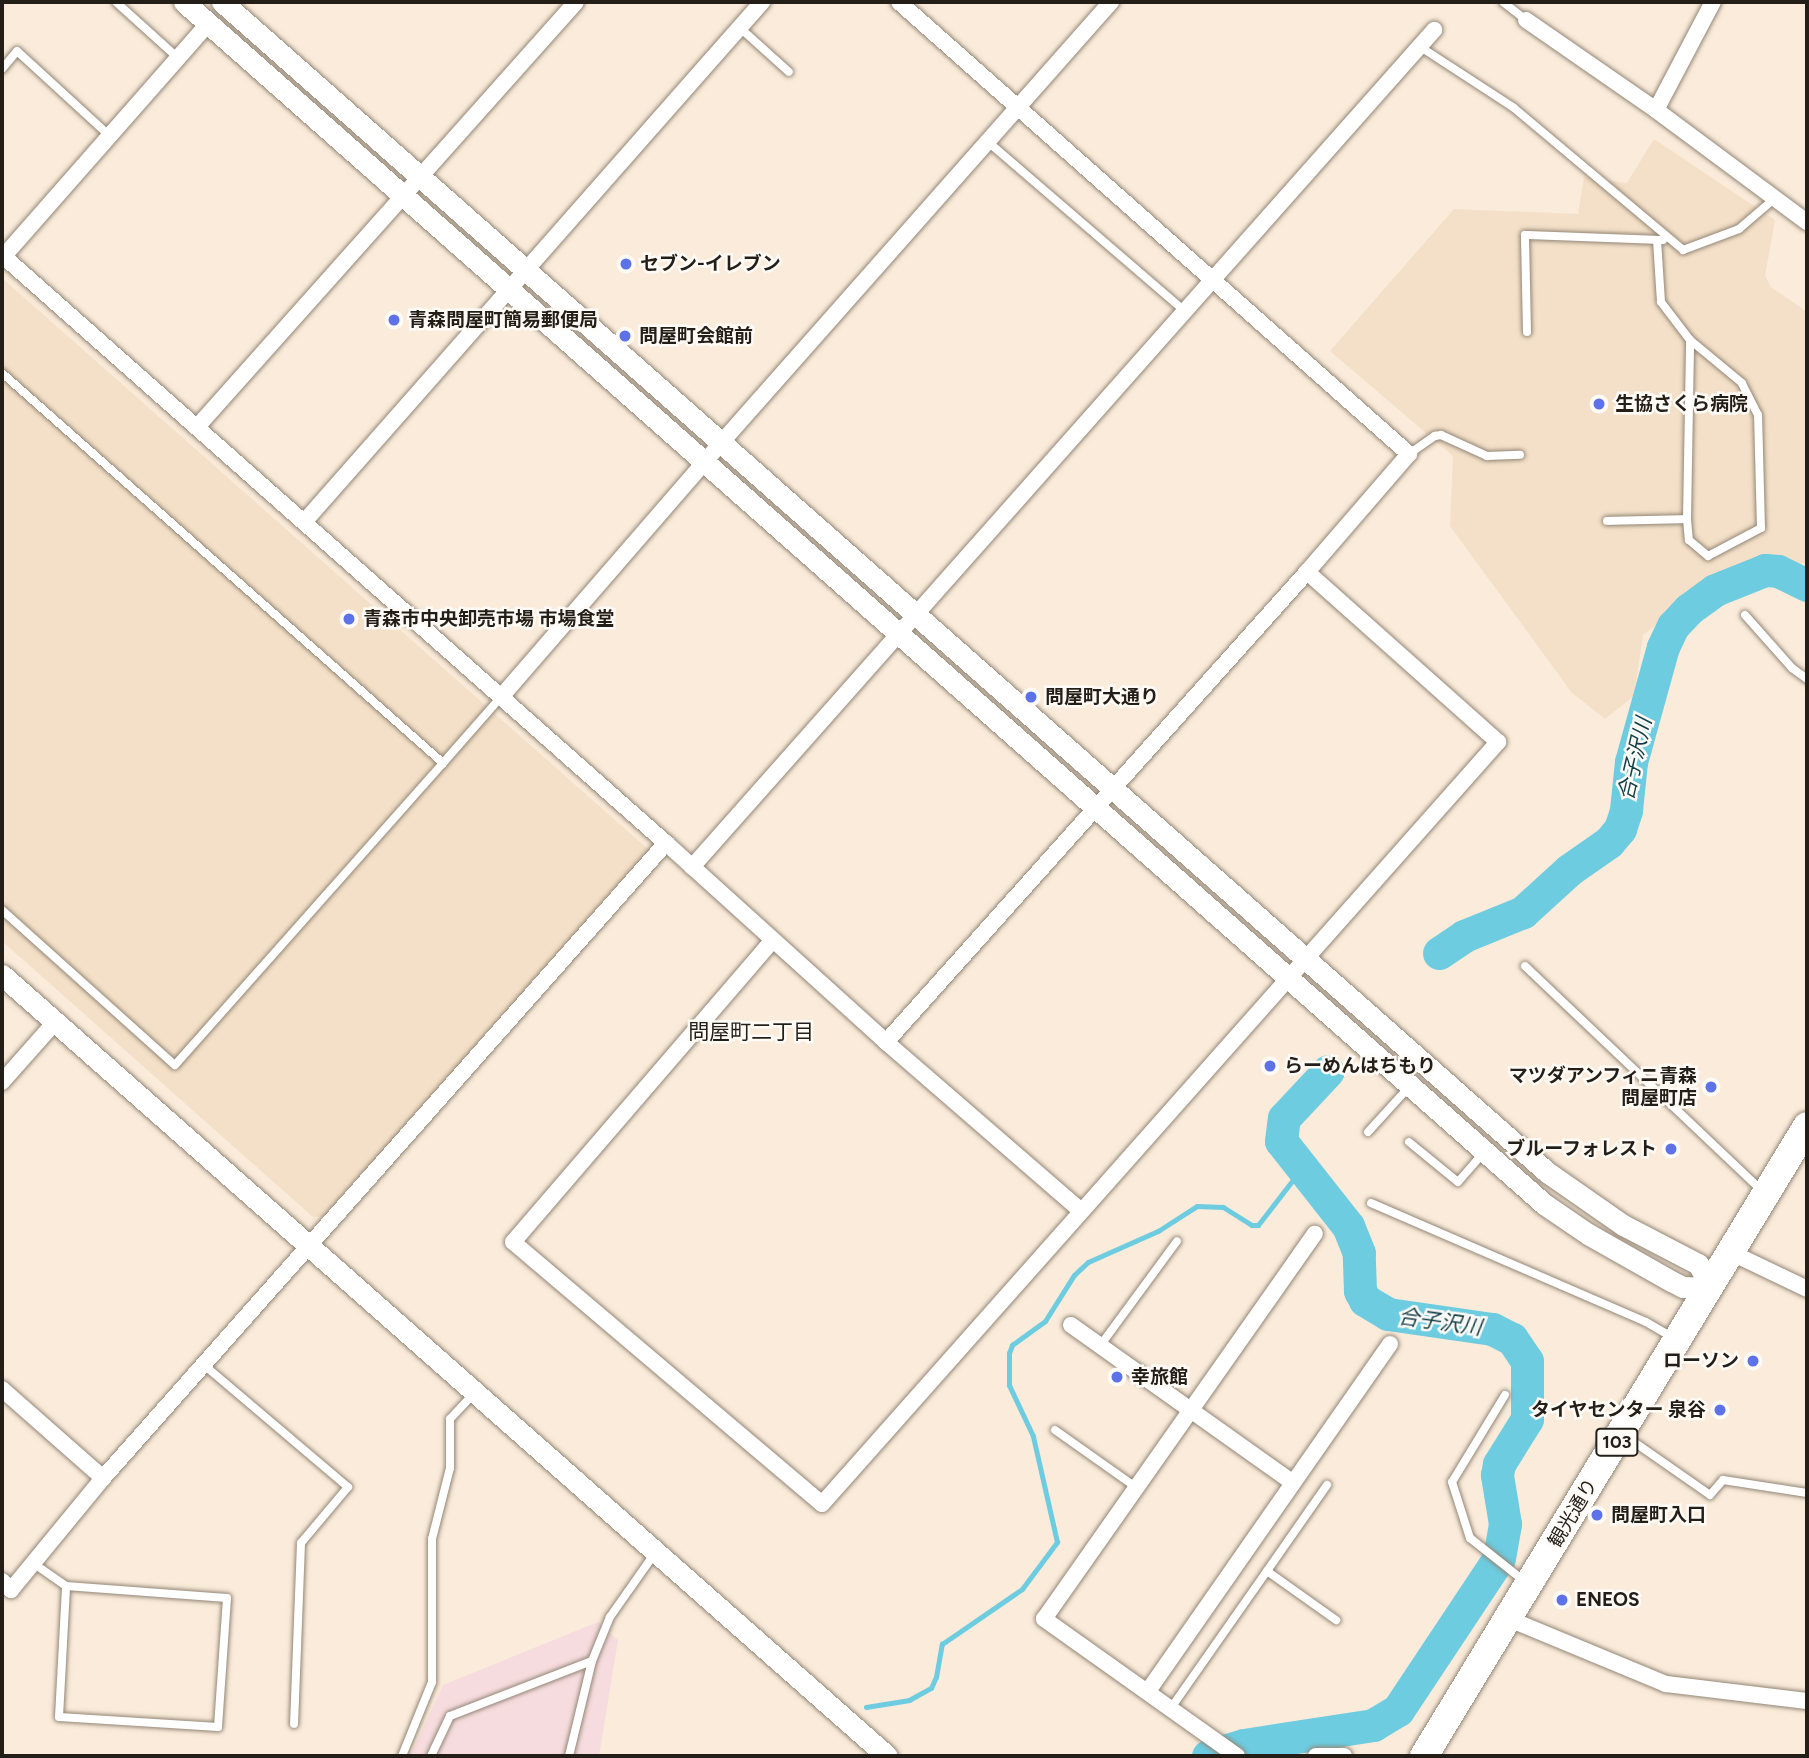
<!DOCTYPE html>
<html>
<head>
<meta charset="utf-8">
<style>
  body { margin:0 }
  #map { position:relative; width:1809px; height:1758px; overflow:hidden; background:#faebda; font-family:Figtree,"Noto Sans JP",sans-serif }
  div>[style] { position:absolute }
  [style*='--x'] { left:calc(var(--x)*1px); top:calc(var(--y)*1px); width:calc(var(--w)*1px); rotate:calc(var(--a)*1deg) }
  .built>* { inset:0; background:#f4e0c8 }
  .education>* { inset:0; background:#f7dcdf }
  .stream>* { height:5px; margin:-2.5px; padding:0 2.5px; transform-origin:2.5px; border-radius:2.5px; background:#6dcce0 }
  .river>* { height:33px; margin:-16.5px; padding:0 16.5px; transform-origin:16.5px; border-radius:16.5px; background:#6dcce0 }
  .roads { filter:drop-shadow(0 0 2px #938676) drop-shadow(0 0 2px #938676) }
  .lane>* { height:8px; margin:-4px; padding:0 4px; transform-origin:4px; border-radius:4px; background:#fff }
  .street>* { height:16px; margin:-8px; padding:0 8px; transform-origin:8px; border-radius:8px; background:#fff }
  .secondary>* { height:21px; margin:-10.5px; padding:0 10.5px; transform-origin:10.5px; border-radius:10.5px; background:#fff }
  .highway>* { height:28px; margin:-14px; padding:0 14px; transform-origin:14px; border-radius:14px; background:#fff }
  .dots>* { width:19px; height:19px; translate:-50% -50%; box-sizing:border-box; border:4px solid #fefbf7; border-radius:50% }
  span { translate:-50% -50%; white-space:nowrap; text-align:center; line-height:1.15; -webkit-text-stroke:5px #fefbf7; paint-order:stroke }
  .shield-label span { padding:2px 5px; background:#fefbf7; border:2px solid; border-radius:5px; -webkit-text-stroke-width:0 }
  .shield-label { font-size:18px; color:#231e18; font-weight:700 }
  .poi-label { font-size:19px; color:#231e18; font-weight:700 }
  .left { translate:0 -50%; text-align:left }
  .right { translate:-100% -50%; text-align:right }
  .street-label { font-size:19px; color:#231e18 }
  .water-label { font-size:21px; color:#123e47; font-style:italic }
  .neighbourhood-label { font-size:21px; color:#231e18 }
  .frame { position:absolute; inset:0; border:4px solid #231e18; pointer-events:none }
</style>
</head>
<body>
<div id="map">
  <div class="built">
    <div style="clip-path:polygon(1654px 139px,1775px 220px,1765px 276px,1771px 287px,1807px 312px,1807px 563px,1775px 563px,1747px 569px,1689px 599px,1643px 635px,1634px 696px,1605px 719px,1572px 693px,1450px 526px,1453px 456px,1330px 351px,1454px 209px,1578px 214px,1584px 177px,1627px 183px)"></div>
    <div style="clip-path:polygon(2px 278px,649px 850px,326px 1216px,313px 1217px,2px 941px)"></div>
  </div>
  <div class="education">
    <div style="clip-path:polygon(598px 1622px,618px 1640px,599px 1756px,410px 1756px,443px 1685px)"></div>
  </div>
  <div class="stream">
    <div style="--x:866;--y:1707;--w:44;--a:-9.2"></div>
    <div style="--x:909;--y:1700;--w:25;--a:-29"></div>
    <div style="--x:931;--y:1688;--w:12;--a:-66"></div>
    <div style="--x:936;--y:1677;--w:34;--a:-80"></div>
    <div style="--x:942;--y:1644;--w:97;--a:-34.5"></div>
    <div style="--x:1022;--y:1589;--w:59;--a:-53.3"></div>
    <div style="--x:1057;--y:1542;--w:109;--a:-102.8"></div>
    <div style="--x:1033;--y:1436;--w:56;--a:-115.2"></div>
    <div style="--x:1009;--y:1385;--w:32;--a:-90"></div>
    <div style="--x:1009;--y:1353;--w:9;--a:-69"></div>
    <div style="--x:1012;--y:1345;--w:41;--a:-36"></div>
    <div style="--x:1045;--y:1321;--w:54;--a:-57.8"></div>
    <div style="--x:1074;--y:1275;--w:19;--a:-43"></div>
    <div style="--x:1088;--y:1262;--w:77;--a:-23.9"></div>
    <div style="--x:1158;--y:1231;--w:46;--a:-32.7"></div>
    <div style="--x:1197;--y:1206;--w:26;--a:2"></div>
    <div style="--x:1223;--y:1207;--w:34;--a:32"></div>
    <div style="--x:1252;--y:1225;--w:6;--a:0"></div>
    <div style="--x:1258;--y:1225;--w:72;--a:-52.3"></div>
  </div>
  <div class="river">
    <div style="--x:1439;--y:953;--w:30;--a:-34"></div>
    <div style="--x:1464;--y:936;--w:64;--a:-22.1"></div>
    <div style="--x:1523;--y:912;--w:62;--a:-42.4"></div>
    <div style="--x:1569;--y:870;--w:49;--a:-35"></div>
    <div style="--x:1609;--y:842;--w:17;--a:-50"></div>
    <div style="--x:1620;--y:829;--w:20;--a:-72"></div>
    <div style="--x:1626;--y:810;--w:48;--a:-84.1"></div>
    <div style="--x:1631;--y:762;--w:119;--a:-74.5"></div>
    <div style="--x:1663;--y:647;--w:23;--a:-65"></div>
    <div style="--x:1673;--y:626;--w:23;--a:-47"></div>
    <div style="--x:1689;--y:609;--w:32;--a:-36"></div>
    <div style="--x:1715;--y:590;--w:54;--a:-21.8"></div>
    <div style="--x:1765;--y:570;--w:13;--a:4"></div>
    <div style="--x:1778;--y:571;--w:32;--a:26"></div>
    <div style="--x:1208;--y:1756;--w:38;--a:-17"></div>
    <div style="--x:1244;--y:1745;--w:131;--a:-8.8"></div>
    <div style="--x:1373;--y:1725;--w:29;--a:-31"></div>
    <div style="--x:1398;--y:1710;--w:182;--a:-56.4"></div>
    <div style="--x:1499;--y:1558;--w:35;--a:-80"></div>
    <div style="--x:1505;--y:1524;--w:50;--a:-99.3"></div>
    <div style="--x:1497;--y:1475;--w:11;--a:-80"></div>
    <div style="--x:1499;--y:1464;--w:53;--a:-58.1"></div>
    <div style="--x:1527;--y:1419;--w:58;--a:-90"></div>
    <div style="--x:1527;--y:1361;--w:27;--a:-124"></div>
    <div style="--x:1512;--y:1339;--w:22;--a:-153"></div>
    <div style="--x:1492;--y:1329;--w:105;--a:-171.8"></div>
    <div style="--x:1388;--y:1314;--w:27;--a:-149"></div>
    <div style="--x:1365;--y:1300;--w:10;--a:-119"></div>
    <div style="--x:1360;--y:1291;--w:38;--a:-92"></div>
    <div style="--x:1359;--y:1253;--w:29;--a:-112"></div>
    <div style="--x:1348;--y:1226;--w:108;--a:-128.2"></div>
    <div style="--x:1281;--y:1141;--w:23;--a:-83"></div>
    <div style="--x:1284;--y:1118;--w:64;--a:-46.9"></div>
  </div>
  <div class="roads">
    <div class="lane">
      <div style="--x:116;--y:2;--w:84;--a:42.1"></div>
      <div style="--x:1503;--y:2;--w:29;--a:38"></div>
      <div style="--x:739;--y:27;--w:67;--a:42"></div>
      <div style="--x:1419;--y:46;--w:113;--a:33.1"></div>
      <div style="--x:1514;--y:108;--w:221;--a:40"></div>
      <div style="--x:1683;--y:250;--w:60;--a:-20.6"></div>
      <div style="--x:1739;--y:229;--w:48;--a:-40.7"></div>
      <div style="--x:2;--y:69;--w:23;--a:-50"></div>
      <div style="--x:17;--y:51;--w:127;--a:42.5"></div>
      <div style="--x:987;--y:141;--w:262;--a:40.7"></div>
      <div style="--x:1527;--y:332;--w:97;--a:-91.2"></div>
      <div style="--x:1525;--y:235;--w:138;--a:2.1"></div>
      <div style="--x:2;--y:373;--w:589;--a:41.49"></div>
      <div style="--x:443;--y:763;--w:88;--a:-48.7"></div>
      <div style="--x:1409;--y:454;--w:32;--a:-35"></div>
      <div style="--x:1435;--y:436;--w:6;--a:-9"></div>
      <div style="--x:1441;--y:435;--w:51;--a:24.5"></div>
      <div style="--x:1487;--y:456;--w:33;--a:-2"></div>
      <div style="--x:1687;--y:519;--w:21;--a:85"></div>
      <div style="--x:1689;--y:540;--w:25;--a:40"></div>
      <div style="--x:1708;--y:556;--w:60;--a:-27.8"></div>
      <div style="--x:1761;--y:528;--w:113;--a:-91.5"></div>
      <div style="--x:1758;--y:415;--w:36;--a:-117"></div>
      <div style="--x:1742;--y:383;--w:67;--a:-140.4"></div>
      <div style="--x:1607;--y:521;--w:80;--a:-1.4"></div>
      <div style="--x:1687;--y:519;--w:179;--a:-89"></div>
      <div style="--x:1690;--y:340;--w:48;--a:-127.3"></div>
      <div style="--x:1661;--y:302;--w:62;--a:-93.7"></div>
      <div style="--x:1745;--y:615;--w:71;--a:48.4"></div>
      <div style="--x:1792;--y:668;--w:19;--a:36"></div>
      <div style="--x:2;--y:910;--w:232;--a:41.9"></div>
      <div style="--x:175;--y:1065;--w:404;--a:-48.4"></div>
      <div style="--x:1525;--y:966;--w:325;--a:43.5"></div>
      <div style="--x:1368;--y:1132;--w:59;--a:-47.7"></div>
      <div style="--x:1409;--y:1142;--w:63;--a:39.2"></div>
      <div style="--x:1458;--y:1182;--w:38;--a:-49"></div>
      <div style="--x:1371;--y:1203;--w:300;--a:23.4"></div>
      <div style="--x:1646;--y:1322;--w:30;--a:30"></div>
      <div style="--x:1100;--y:1346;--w:130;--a:-53.7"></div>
      <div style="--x:204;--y:1365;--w:189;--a:40.3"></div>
      <div style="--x:348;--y:1487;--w:73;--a:130"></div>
      <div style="--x:301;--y:1543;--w:181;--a:92.2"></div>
      <div style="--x:1505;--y:1395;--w:102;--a:121.3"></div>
      <div style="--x:1452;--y:1482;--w:59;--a:72.2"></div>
      <div style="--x:1470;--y:1538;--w:69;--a:38.5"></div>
      <div style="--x:1055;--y:1430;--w:100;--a:35.3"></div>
      <div style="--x:1624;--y:1435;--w:105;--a:34.9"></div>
      <div style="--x:1710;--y:1495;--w:20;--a:-49"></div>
      <div style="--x:1723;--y:1480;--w:85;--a:8.8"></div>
      <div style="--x:33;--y:1563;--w:40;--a:34.9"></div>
      <div style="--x:66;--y:1586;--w:161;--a:4.3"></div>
      <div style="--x:227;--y:1598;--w:129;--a:94"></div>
      <div style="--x:218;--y:1727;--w:159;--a:-176.4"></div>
      <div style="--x:59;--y:1717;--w:131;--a:-86.9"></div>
      <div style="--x:1267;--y:1571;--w:105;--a:-55.1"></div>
      <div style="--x:1171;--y:1708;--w:167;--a:-55"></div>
      <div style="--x:1267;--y:1571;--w:85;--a:35.4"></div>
      <div style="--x:402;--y:1756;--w:80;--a:-67.9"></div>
      <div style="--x:432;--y:1682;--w:143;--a:-90"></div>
      <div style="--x:432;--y:1539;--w:73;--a:-75.8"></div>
      <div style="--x:450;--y:1468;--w:49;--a:-90"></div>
      <div style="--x:450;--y:1419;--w:35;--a:-47"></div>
      <div style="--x:431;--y:1756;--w:44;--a:-64.6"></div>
      <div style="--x:450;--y:1716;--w:152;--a:-21.2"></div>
      <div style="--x:569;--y:1756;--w:98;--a:-76.4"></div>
      <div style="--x:592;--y:1661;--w:48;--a:-67.8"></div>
      <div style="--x:610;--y:1617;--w:78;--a:-54.9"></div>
    </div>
    <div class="street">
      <div style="--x:1526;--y:20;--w:158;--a:34.7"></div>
      <div style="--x:1656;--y:110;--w:188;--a:36.6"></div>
      <div style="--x:1656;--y:110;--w:122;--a:-62.2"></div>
      <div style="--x:2;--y:255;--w:887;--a:41.53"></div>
      <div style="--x:666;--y:843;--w:297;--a:42.1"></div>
      <div style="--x:886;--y:1042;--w:258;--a:40.9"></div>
      <div style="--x:4;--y:256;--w:310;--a:-48.7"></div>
      <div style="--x:197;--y:427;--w:569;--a:-48.27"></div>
      <div style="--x:305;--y:521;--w:692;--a:-48.63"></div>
      <div style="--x:501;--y:697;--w:336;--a:-49.1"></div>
      <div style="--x:721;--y:443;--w:589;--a:-48.51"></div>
      <div style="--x:692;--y:867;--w:1119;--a:-48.44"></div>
      <div style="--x:772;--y:941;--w:397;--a:130.7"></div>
      <div style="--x:513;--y:1242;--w:405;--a:40.3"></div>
      <div style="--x:822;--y:1504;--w:1019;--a:-48.42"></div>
      <div style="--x:1498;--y:742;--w:256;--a:-138.3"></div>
      <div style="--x:886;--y:1042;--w:631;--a:-48.15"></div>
      <div style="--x:1307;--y:572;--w:156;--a:-49.2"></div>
      <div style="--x:1409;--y:454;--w:681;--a:-138.45"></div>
      <div style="--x:2;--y:1082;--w:80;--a:-48.5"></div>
      <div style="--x:1732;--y:1253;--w:83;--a:25.6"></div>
      <div style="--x:1071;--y:1325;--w:271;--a:35.4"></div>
      <div style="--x:2;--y:1389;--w:135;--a:41.4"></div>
      <div style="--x:2;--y:1581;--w:13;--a:45"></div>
      <div style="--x:11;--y:1590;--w:145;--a:-50.6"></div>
      <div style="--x:103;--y:1478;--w:849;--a:-48.44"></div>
      <div style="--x:1509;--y:1619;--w:170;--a:22.5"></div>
      <div style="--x:1666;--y:1684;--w:142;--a:6.9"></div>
      <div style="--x:1148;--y:1691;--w:423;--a:-55.1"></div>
      <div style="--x:1237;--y:1756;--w:237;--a:-144.6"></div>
      <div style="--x:1044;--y:1619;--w:471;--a:-54.9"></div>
      <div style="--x:1316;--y:1756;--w:28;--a:0"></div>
    </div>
    <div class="secondary">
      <div style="--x:184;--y:2;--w:1815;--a:41.47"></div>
      <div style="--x:1544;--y:1204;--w:53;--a:34.3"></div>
      <div style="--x:1588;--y:1234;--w:95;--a:29.5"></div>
      <div style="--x:1671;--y:1281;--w:13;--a:27"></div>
      <div style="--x:1683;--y:1287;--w:28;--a:2"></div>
      <div style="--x:1711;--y:1288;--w:27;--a:-118"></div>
      <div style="--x:1698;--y:1264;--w:85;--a:-152.5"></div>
      <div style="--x:1623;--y:1225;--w:93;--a:-145.1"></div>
      <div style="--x:1547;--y:1172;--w:1768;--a:-138.55"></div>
      <div style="--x:2;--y:975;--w:1180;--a:41.43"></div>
    </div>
    <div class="highway">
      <div style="--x:1424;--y:1756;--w:737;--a:-58.7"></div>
    </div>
  </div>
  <div class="dots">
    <div style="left:626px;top:264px;background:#5d71e8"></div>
    <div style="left:394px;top:320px;background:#5d71e8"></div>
    <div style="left:625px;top:336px;background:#5d71e8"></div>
    <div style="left:1599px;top:404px;background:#5d71e8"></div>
    <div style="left:349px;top:619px;background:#5d71e8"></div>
    <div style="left:1031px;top:697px;background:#5d71e8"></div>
    <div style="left:1270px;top:1066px;background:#5d71e8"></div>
    <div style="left:1711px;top:1087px;background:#5d71e8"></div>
    <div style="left:1671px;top:1149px;background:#5d71e8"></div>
    <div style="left:1753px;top:1361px;background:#5d71e8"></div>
    <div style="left:1117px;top:1377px;background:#5d71e8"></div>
    <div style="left:1720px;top:1410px;background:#5d71e8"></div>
    <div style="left:1597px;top:1515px;background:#5d71e8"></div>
    <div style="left:1562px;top:1600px;background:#5d71e8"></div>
  </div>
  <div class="shield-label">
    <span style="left:1617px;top:1442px">103</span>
  </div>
  <div class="poi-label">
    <span class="left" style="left:640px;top:264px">セブン-イレブン</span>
    <span class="left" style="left:408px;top:320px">青森問屋町簡易郵便局</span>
    <span class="left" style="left:639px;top:336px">問屋町会館前</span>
    <span class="left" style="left:1615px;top:404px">生協さくら病院</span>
    <span class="left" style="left:363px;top:619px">青森市中央卸売市場 市場食堂</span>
    <span class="left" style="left:1045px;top:697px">問屋町大通り</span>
    <span class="left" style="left:1284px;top:1066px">らーめんはちもり</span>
    <span class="right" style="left:1697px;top:1087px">マツダアンフィニ青森<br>問屋町店</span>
    <span class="right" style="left:1657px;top:1149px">ブルーフォレスト</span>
    <span class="right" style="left:1739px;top:1361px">ローソン</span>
    <span class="left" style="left:1131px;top:1377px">幸旅館</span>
    <span class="right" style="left:1706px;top:1410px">タイヤセンター 泉谷</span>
    <span class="left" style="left:1611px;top:1515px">問屋町入口</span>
    <span class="left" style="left:1576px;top:1600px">ENEOS</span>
  </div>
  <div class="street-label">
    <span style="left:1573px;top:1513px;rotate:-59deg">観光通り</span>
  </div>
  <div class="water-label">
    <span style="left:1635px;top:759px;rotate:-77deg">合子沢川</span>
    <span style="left:1440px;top:1322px;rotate:8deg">合子沢川</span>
  </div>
  <div class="neighbourhood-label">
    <span style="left:751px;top:1032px">問屋町二丁目</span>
  </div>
  <div class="frame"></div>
</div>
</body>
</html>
